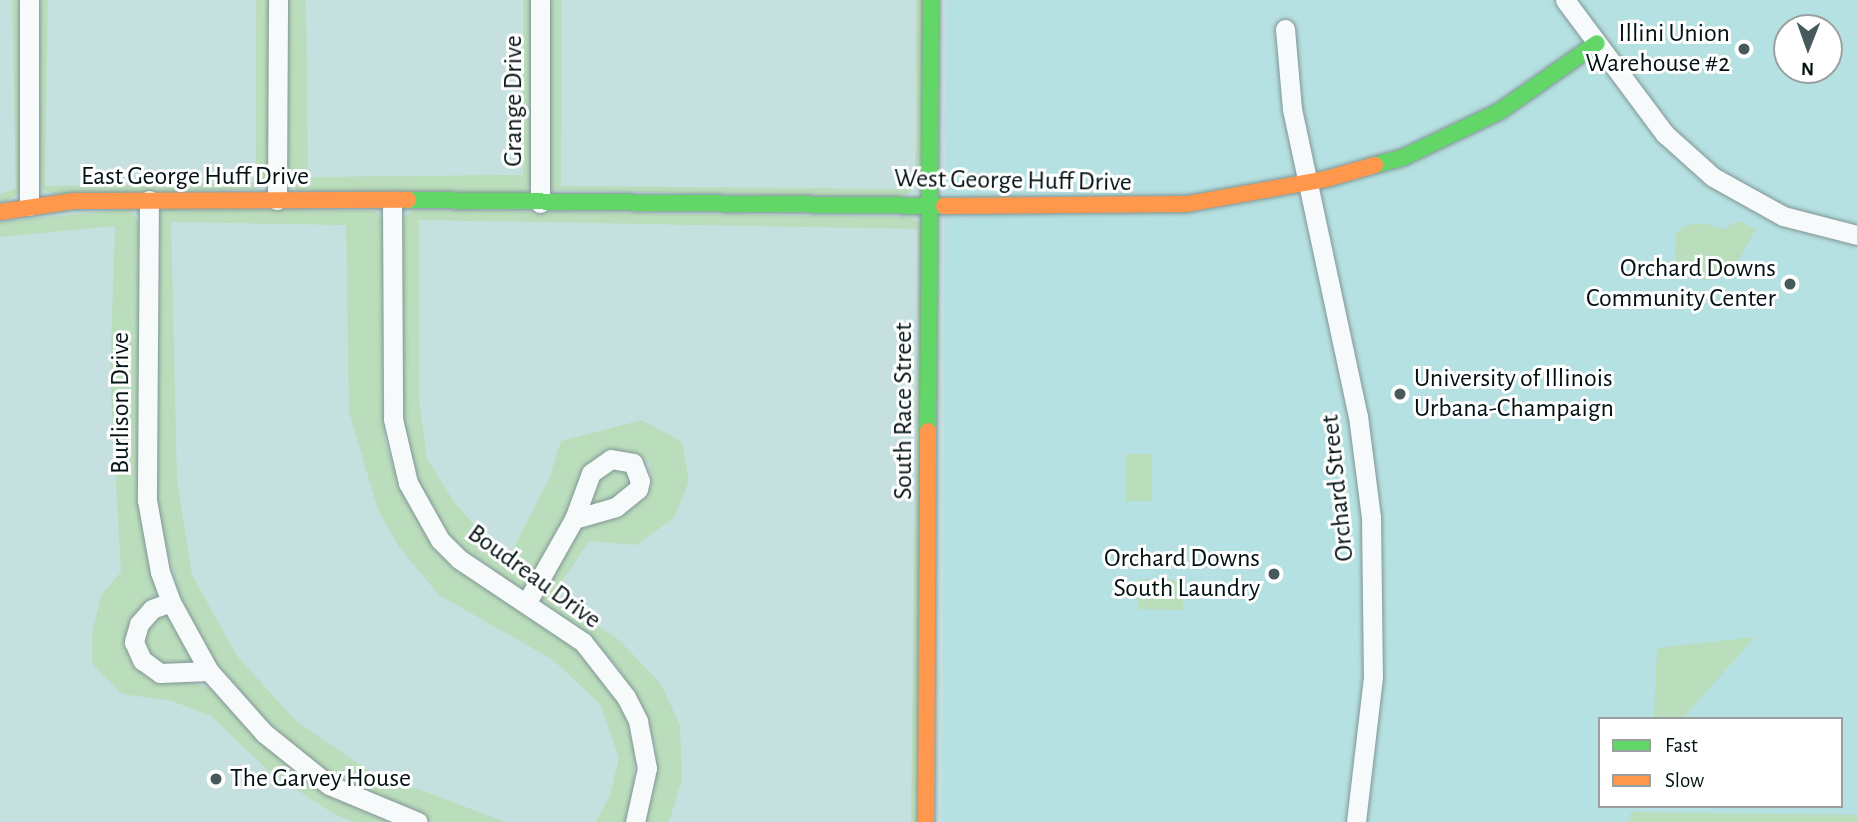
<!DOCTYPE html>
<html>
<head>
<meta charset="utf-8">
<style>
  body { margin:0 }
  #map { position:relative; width:1857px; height:822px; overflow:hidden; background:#c6e0e0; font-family:"Alegreya Sans",sans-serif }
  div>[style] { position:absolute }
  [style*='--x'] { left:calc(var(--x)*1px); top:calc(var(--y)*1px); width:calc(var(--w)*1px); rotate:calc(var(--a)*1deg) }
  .built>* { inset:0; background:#b6e1e2 }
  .green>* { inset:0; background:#baddbb }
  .roads { filter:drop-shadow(0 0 2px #819595) drop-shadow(0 0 2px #819595) }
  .street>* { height:19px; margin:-9.5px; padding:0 9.5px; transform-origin:9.5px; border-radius:9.5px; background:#f6fafa }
  .fast>* { height:16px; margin:-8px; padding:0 8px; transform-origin:8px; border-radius:8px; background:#63d668 }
  .slow>* { height:16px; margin:-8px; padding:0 8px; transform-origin:8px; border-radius:8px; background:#ff974d }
  .dots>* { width:19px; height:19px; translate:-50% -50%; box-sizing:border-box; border:4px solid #fff; border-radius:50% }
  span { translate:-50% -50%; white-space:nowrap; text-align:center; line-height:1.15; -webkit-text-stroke:6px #fff; paint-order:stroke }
  .poi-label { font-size:26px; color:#021112 }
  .right { translate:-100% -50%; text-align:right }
  .left { translate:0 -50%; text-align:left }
  .street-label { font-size:26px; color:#021112 }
  .legend { position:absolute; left:1598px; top:717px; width:245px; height:91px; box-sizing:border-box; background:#fff; border:2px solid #9aa0a0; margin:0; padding:9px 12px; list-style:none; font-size:21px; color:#021112 }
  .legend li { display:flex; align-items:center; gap:14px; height:35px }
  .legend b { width:35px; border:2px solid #9aa0a0 }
  .north { position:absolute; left:1773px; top:14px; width:70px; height:70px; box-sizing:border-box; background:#fff; border:2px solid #9aa0a0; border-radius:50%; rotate:181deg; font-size:19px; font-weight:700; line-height:28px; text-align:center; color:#021112 }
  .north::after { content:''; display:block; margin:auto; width:24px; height:32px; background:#47595a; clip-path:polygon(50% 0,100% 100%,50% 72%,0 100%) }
</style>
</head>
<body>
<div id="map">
  <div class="built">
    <div style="clip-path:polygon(evenodd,946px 0,1857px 0,1857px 822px,942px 822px,946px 0,1787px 28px,1829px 28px,1829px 70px,1787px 70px,1787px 28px,946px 0,1600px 719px,1841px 719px,1841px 806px,1600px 806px,1600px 719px)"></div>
  </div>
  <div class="green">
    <div style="clip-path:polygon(12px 0,23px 0,21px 193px,0 204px,0 194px,16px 189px)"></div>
    <div style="clip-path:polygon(40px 0,48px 0,45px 186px,256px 182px,256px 0,273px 0,269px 181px,259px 189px,58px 195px,43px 190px,39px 177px)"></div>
    <div style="clip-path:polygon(287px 0,306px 0,308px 177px,523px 175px,523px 0,535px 0,531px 186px,524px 193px,297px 191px,285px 171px)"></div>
    <div style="clip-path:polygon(549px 0,562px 0,561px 186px,912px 189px,916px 150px,916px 0,924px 0,920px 183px,904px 197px,553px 190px,549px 184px)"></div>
    <div style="clip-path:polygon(162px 208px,375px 211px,384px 221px,388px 233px,382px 394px,385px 441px,396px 475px,428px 534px,571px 641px,620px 696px,635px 749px,633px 796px,626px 822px,596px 822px,610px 795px,619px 758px,600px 704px,553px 660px,439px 595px,399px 547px,378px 510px,349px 412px,346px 225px,171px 222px,177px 480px,192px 575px,237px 656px,295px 720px,366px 769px,505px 822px,436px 822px,403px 811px,320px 768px,281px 738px,211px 657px,186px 616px,158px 517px,153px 467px,157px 213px)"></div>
    <div style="clip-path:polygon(130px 209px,141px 227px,158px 577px,154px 597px,130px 622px,129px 655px,141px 669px,214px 689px,238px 716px,398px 822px,354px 822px,334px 814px,271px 773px,211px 716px,172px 701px,122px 694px,92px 664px,92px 632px,102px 594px,121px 572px,110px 378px,115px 226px,0 237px,0 222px)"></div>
    <div style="clip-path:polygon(413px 210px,908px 217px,921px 223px,919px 822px,911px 822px,918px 229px,419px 220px,419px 400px,427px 459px,454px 502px,491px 544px,512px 551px,549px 479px,561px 441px,642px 420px,682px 442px,689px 481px,674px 518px,636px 545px,589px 541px,553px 595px,619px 640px,661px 684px,680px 725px,682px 779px,669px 822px,643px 822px,655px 781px,656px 747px,643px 714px,620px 670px,592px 638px,552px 615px,540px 599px,572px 534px,644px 498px,652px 486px,650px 464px,633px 452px,617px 451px,572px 505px,527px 586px,520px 589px,448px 539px,410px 468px,399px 396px,401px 220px)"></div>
    <div style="clip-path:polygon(1739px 221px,1756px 229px,1731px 274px,1705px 281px,1675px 262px,1676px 233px,1685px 226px,1702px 223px,1723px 229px)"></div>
    <div style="clip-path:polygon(1126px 454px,1152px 454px,1152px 501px,1126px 501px)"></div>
    <div style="clip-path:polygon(604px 467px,626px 467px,632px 488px,619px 498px,588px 507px,588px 494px)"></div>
    <div style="clip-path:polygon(1138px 579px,1184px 580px,1183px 610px,1138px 609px)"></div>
    <div style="clip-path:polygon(166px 611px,192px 657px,192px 663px,176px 669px,149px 657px,145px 647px,147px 627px,155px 612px)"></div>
    <div style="clip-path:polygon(1755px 637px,1682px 719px,1654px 719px,1657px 648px)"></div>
    <div style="clip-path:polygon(1631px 812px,1857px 815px,1857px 822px,1628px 822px)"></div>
  </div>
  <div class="roads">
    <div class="street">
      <div style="--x:1565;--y:0;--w:167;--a:53.3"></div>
      <div style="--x:1665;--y:134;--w:64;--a:41.9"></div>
      <div style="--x:1713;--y:177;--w:80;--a:29.1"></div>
      <div style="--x:1783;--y:216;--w:76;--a:14.4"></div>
      <div style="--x:1285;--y:29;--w:80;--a:85"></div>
      <div style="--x:1292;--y:109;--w:314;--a:77.9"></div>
      <div style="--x:1358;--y:416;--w:102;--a:82.7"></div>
      <div style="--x:1371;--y:517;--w:160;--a:89.3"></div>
      <div style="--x:1373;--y:677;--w:146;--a:96.7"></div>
      <div style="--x:149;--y:200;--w:300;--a:90.4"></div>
      <div style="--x:147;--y:500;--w:73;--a:79.8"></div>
      <div style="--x:160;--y:572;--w:32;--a:70"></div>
      <div style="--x:171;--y:602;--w:79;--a:61.2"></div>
      <div style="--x:209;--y:671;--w:83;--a:48.4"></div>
      <div style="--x:264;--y:733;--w:83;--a:38.7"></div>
      <div style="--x:329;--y:785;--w:96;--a:22.6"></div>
      <div style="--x:277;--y:200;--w:200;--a:-89.7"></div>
      <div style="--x:392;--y:203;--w:216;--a:89.7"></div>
      <div style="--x:393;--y:419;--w:66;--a:76.8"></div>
      <div style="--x:408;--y:483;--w:65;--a:60.7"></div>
      <div style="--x:440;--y:540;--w:27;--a:45"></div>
      <div style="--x:459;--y:559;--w:149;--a:33.8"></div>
      <div style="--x:583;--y:642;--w:70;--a:52"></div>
      <div style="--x:626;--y:697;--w:27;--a:63"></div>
      <div style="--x:638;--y:721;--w:48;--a:79.2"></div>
      <div style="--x:647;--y:768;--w:55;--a:102.5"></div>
      <div style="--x:540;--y:203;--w:203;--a:-90"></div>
      <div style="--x:29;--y:206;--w:206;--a:-90"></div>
      <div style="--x:611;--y:459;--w:22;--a:10"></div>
      <div style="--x:633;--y:463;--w:19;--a:69"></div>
      <div style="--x:640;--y:481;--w:8;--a:104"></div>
      <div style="--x:638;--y:489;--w:28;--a:141"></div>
      <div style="--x:616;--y:507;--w:44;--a:164.1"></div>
      <div style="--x:574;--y:519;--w:49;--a:-69.7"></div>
      <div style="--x:591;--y:473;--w:24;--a:-35"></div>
      <div style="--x:171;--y:602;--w:20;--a:160"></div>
      <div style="--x:152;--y:609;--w:20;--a:131"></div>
      <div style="--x:139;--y:624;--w:19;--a:106"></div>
      <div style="--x:134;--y:642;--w:20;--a:66"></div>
      <div style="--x:142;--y:660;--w:22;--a:36"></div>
      <div style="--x:160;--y:673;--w:49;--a:-2.3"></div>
      <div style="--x:527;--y:602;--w:95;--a:-60.5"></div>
    </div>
    <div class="fast">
      <div style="--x:1375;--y:165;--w:30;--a:-15"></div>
      <div style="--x:1404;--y:157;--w:106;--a:-25.6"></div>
      <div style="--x:1500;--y:111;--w:118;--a:-35"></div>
      <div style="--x:408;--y:200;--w:536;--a:0.64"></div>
      <div style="--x:928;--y:431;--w:431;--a:-89.6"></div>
    </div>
    <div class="slow">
      <div style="--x:944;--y:206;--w:243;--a:-0.5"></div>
      <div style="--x:1187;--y:204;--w:141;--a:-10.2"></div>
      <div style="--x:1326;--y:179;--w:51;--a:-15.9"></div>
      <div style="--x:0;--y:212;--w:75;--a:-8.5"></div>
      <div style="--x:74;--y:201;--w:334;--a:-0.2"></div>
      <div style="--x:926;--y:822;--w:391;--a:-89.7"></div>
    </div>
  </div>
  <div class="dots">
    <div style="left:1744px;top:49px;background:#47595a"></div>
    <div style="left:1790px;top:284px;background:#47595a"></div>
    <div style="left:1400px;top:394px;background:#47595a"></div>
    <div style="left:1274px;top:574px;background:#47595a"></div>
    <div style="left:216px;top:779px;background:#47595a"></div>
  </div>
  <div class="poi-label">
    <span class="right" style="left:1730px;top:49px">Illini Union<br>Warehouse #2</span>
    <span class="right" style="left:1776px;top:284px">Orchard Downs<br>Community Center</span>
    <span class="left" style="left:1414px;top:394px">University of Illinois<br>Urbana-Champaign</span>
    <span class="right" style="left:1260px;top:574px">Orchard Downs<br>South Laundry</span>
    <span class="left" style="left:230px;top:779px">The Garvey House</span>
  </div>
  <div class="street-label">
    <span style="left:514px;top:101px;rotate:-90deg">Grange Drive</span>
    <span style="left:195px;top:177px">East George Huff Drive</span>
    <span style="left:1013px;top:181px;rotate:1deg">West George Huff Drive</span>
    <span style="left:121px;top:403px;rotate:-90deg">Burlison Drive</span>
    <span style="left:904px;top:411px;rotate:-90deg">South Race Street</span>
    <span style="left:1338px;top:488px;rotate:-96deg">Orchard Street</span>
    <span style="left:534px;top:577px;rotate:36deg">Boudreau Drive</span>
  </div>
  <ul class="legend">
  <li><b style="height:9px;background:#63d668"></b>Fast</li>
  <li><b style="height:9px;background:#ff974d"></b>Slow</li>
  </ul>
  <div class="north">N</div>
</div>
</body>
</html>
